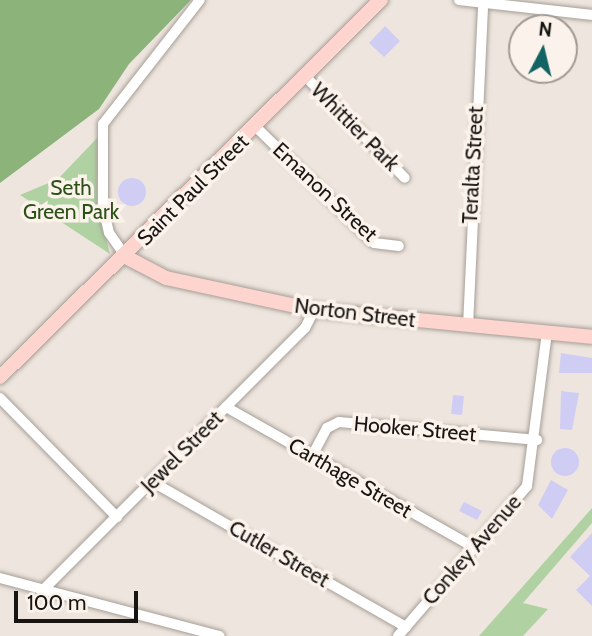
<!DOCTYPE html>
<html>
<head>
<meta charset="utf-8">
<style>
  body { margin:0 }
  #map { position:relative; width:592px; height:636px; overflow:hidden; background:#eee6de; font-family:Cabin,sans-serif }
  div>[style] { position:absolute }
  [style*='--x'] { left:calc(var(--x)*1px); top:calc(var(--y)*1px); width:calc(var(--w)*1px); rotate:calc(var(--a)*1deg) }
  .green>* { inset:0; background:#b0d1a2 }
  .forest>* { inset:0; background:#8bb37a }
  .building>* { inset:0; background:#d0cdf4 }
  .round { border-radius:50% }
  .roads { filter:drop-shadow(0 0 2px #a69e97) drop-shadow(0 0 2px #a69e97) }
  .street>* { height:10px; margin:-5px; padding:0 5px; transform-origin:5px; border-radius:5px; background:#fff }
  .secondary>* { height:14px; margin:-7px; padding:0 7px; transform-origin:7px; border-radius:7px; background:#fed4ce }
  span { translate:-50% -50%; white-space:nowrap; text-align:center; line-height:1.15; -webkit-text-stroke:7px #fbf3eb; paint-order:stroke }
  .street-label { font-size:21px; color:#171412 }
  .park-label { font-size:21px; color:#2c5117 }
  .north { position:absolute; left:508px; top:14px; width:70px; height:70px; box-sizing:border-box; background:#fbf3eb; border:2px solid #a09a94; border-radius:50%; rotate:7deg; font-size:19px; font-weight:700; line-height:28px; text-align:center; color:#171412 }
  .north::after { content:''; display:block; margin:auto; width:24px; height:32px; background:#126363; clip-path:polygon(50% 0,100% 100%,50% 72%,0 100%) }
  .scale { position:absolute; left:14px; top:591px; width:124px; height:32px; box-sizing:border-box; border:4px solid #171412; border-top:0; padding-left:9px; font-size:21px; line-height:24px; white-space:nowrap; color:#171412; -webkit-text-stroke:5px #fbf3eb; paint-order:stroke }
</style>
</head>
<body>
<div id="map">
  <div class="green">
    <div style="clip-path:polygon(98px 137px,97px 204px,110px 254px,20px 195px,58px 179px)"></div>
    <div style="clip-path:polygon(592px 508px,592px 523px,523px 603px,548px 609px,523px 636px,479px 636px)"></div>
  </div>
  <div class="forest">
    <div style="clip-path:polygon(0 0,191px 0,129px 64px,99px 109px,0 183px)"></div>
  </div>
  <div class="building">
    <div style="clip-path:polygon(385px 26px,400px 41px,384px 57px,369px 43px)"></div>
    <div class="round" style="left:118px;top:178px;width:28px;height:28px"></div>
    <div style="clip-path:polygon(561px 353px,592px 358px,592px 373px,559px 373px)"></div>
    <div style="clip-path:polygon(561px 391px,579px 393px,572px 430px,560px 429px)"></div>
    <div style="clip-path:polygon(453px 395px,464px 396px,462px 415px,451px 414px)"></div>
    <div class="round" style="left:551px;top:448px;width:28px;height:28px"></div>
    <div style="clip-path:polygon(551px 480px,568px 490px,552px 519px,538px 505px)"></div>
    <div style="clip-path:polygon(464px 502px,482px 511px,477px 520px,459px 511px)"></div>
    <div style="clip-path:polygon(592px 533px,592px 606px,576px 590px,590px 576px,570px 557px)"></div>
  </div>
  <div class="roads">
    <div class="street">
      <div style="--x:459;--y:0;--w:134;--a:6.4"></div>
      <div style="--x:306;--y:77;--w:141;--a:45.6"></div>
      <div style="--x:256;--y:127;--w:165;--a:44.5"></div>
      <div style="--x:374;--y:243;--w:25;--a:7"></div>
      <div style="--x:126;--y:257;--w:29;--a:-125"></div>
      <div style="--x:109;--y:233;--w:28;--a:-103"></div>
      <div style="--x:103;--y:206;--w:82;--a:-90"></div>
      <div style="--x:103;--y:124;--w:157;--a:-52"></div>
      <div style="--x:468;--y:326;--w:321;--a:-87.3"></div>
      <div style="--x:0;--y:398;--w:167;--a:45.5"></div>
      <div style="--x:226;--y:407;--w:286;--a:29.5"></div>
      <div style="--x:312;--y:456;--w:32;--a:-62"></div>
      <div style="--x:327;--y:428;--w:13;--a:-27"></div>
      <div style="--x:339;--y:422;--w:199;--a:5.2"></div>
      <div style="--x:151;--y:481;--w:294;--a:29.8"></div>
      <div style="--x:0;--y:578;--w:227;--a:14.8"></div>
      <div style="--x:44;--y:589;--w:369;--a:-45"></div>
      <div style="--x:305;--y:328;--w:20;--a:-63"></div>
      <div style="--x:398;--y:636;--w:198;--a:-49.3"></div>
      <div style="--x:527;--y:486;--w:154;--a:-82.6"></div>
    </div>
    <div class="secondary">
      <div style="--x:126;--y:257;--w:45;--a:27.7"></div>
      <div style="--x:166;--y:278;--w:151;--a:12.2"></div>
      <div style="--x:314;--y:310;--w:279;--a:5.5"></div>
      <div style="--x:0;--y:377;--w:536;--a:-44.7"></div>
    </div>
  </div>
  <div class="street-label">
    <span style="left:355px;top:127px;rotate:45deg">Whittier Park</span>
    <span style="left:473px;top:165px;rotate:-87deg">Teralta Street</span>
    <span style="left:193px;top:190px;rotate:-45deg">Saint Paul Street</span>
    <span style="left:325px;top:192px;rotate:43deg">Emanon Street</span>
    <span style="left:355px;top:313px;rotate:7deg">Norton Street</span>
    <span style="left:415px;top:429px;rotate:5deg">Hooker Street</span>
    <span style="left:182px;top:452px;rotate:-45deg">Jewel Street</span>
    <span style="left:350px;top:478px;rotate:30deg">Carthage Street</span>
    <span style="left:472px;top:550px;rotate:-49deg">Conkey Avenue</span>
    <span style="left:279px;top:554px;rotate:30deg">Cutler Street</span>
  </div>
  <div class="park-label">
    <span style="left:71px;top:200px">Seth<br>Green Park</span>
  </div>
  <div class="north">N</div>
  <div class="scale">100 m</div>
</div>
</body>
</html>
